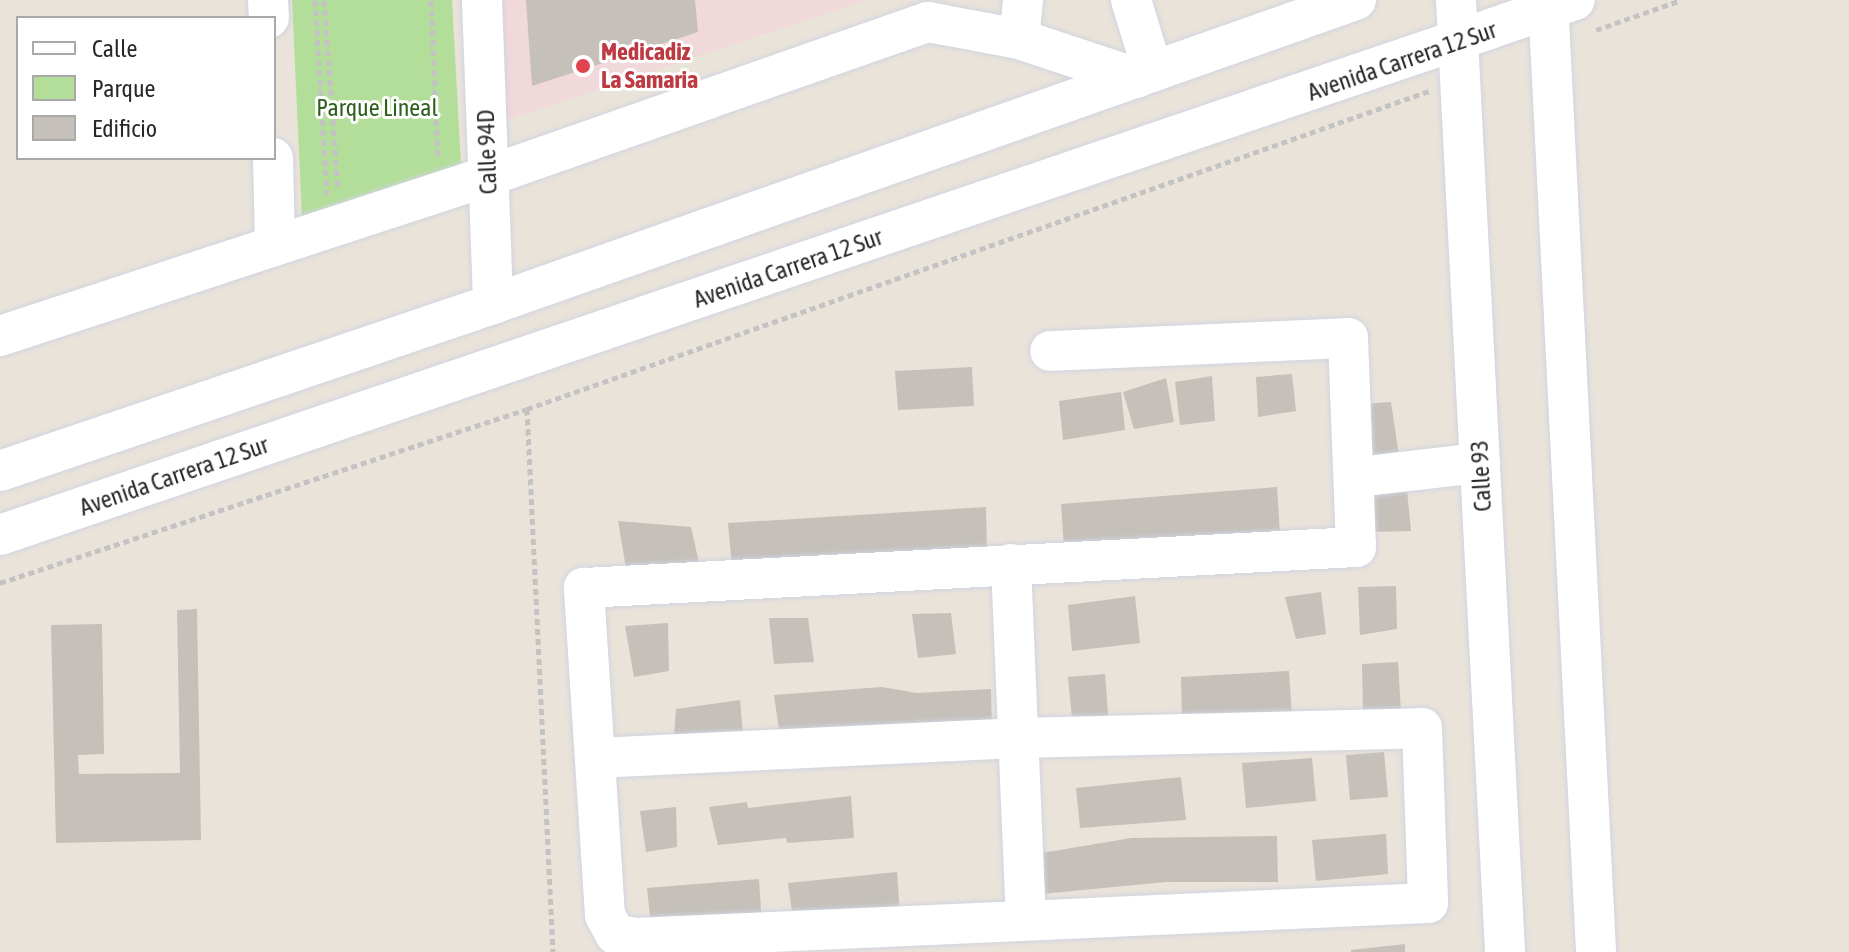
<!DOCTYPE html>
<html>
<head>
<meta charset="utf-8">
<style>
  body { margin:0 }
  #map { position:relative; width:1849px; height:952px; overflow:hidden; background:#eae3da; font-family:"Asap Condensed",sans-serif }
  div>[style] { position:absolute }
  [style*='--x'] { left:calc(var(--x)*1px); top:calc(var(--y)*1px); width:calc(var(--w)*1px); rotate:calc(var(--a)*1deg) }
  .medical>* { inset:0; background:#f1d8da }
  .green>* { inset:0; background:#b3de99 }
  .building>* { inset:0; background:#c5c0ba }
  .path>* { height:5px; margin-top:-2.5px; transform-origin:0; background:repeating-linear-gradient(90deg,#c3c3c3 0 6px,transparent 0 10px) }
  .roads { filter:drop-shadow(0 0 2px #d0d3e1) drop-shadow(0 0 2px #d0d3e1) }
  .minor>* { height:40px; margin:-20px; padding:0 20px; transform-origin:20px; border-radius:20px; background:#fff }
  .dots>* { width:22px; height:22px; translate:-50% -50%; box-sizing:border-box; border:4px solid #fff; border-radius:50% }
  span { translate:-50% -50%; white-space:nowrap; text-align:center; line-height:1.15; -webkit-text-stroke:6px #fff; paint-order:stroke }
  .health-label { font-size:24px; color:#be3a42; font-weight:700 }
  .left { translate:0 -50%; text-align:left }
  .street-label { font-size:24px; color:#282828 }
  .park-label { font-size:24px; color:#2d601d }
  .legend { position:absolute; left:16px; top:16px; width:260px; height:144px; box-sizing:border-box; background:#fff; border:2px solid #a9a9a9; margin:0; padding:10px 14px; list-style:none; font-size:24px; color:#282828 }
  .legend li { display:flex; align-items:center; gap:16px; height:40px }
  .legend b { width:40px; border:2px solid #a9a9a9 }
</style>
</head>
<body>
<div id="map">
  <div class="medical">
    <div style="clip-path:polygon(494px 0,866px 0,497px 123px)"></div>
  </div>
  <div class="green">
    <div style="clip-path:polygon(292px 0,452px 0,461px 165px,302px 217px)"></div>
  </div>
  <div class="building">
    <div style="clip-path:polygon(526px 0,695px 0,698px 32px,532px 86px)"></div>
    <div style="clip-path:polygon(972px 367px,974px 406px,898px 410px,895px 371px)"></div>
    <div style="clip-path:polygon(1292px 374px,1296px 411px,1258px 417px,1256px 377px)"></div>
    <div style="clip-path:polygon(1212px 376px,1215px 421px,1180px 425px,1175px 382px)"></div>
    <div style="clip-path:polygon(1166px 378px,1174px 422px,1134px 429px,1123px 392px)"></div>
    <div style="clip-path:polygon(1121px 392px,1125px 430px,1063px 440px,1059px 401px)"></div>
    <div style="clip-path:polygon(1391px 402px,1399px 456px,1368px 462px,1362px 404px)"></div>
    <div style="clip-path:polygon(1277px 487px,1280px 535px,1064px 548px,1061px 504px)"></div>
    <div style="clip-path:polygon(1407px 490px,1411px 531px,1369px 532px,1369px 494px)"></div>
    <div style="clip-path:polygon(986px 507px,987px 551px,732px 567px,728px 523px)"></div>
    <div style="clip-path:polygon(618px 521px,691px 527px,699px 563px,626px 568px)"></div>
    <div style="clip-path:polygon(1396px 586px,1397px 629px,1360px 635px,1358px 587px)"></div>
    <div style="clip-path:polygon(1321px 592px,1326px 634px,1296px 639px,1285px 597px)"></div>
    <div style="clip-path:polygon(1135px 596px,1140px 643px,1072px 651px,1068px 605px)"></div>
    <div style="clip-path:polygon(197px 609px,201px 840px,56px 843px,51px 625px,102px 624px,104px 754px,78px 755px,79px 774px,180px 773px,177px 610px)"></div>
    <div style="clip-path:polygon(951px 613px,956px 654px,918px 658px,912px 614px)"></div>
    <div style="clip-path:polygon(769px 618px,808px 618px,814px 662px,774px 664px)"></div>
    <div style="clip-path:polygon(668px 623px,669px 671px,634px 677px,625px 626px)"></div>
    <div style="clip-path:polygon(1398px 662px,1401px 712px,1363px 713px,1362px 664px)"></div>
    <div style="clip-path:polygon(1289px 671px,1292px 718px,1182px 721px,1181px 677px)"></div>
    <div style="clip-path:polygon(1105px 674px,1109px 726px,1073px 729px,1068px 677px)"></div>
    <div style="clip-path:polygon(882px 687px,917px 693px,991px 689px,992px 731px,781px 744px,774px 695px)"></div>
    <div style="clip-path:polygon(740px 700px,744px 744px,673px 749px,676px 709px)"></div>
    <div style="clip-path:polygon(1384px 752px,1388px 797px,1350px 800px,1346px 755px)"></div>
    <div style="clip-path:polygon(1312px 758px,1316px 801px,1246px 808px,1242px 763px)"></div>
    <div style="clip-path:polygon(1181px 777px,1186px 820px,1080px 828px,1076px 788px)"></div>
    <div style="clip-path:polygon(851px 796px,854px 838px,787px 843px,786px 838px,718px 845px,709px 807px,747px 802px,748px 808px)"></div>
    <div style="clip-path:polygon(676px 807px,677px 847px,646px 852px,640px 811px)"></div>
    <div style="clip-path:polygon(1386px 834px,1388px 874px,1316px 881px,1312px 840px)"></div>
    <div style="clip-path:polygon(1277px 836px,1278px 882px,1166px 882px,1031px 895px,1030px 855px,1131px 838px)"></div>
    <div style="clip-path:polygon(897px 872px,900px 917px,794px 926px,788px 883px)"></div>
    <div style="clip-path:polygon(759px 879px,762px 926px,652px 935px,647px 888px)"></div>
    <div style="clip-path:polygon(1405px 944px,1405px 952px,1351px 952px,1351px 950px)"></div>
  </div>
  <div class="path">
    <div style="--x:315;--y:0;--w:195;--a:86.5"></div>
    <div style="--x:324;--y:0;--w:190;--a:85.8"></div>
    <div style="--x:431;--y:0;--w:159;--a:87.5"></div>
    <div style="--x:1596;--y:30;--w:90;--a:-19.4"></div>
    <div style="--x:527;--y:409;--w:544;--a:87.26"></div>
    <div style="--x:0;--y:583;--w:555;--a:-18.27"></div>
    <div style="--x:527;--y:409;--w:956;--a:-19.42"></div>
  </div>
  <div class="roads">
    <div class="minor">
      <div style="--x:268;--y:0;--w:18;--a:87"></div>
      <div style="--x:482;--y:0;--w:304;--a:87.9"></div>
      <div style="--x:1131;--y:0;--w:75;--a:73"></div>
      <div style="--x:1456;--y:0;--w:953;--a:87.05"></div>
      <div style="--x:1548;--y:0;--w:953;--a:87.11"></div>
      <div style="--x:1019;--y:39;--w:39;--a:-84"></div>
      <div style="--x:273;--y:158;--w:87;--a:88.7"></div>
      <div style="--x:0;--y:336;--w:514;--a:-18.15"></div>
      <div style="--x:488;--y:176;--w:466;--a:-19.3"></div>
      <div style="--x:928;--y:22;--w:93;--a:10.6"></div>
      <div style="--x:1019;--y:39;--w:124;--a:18.3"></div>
      <div style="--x:0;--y:471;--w:521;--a:-18.71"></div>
      <div style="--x:493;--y:304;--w:915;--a:-19.41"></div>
      <div style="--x:1357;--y:477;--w:124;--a:-6.5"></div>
      <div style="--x:0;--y:535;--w:1663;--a:-18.76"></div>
      <div style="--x:1011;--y:564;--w:354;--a:87.6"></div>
      <div style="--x:595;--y:758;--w:423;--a:-2.7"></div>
      <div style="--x:1018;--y:738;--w:404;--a:-1.4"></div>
      <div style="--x:1422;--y:728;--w:175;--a:88"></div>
      <div style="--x:1428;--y:903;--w:794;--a:177.47"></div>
      <div style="--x:635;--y:938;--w:20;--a:-169"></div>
      <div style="--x:615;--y:934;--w:21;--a:-118"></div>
      <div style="--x:605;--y:915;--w:328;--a:-93.7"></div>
      <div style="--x:584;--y:588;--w:773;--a:-3.04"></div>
      <div style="--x:1356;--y:547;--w:209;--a:-92.2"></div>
      <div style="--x:1348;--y:338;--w:298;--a:177.5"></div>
    </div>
  </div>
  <div class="dots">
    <div style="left:583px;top:66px;background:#e0444e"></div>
  </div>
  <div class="health-label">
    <span class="left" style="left:601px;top:66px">Medicadiz<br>La Samaria</span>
  </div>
  <div class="street-label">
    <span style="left:1402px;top:61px;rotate:-19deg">Avenida Carrera 12 Sur</span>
    <span style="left:487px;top:152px;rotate:-92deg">Calle 94D</span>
    <span style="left:788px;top:268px;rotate:-19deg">Avenida Carrera 12 Sur</span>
    <span style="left:174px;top:476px;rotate:-19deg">Avenida Carrera 12 Sur</span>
    <span style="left:1481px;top:476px;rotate:-93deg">Calle 93</span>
  </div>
  <div class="park-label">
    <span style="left:377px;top:108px">Parque Lineal</span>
  </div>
  <ul class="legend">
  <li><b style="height:10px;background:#fff"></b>Calle</li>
  <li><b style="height:22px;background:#b3de99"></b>Parque</li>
  <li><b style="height:22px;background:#c5c0ba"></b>Edificio</li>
  </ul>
</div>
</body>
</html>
